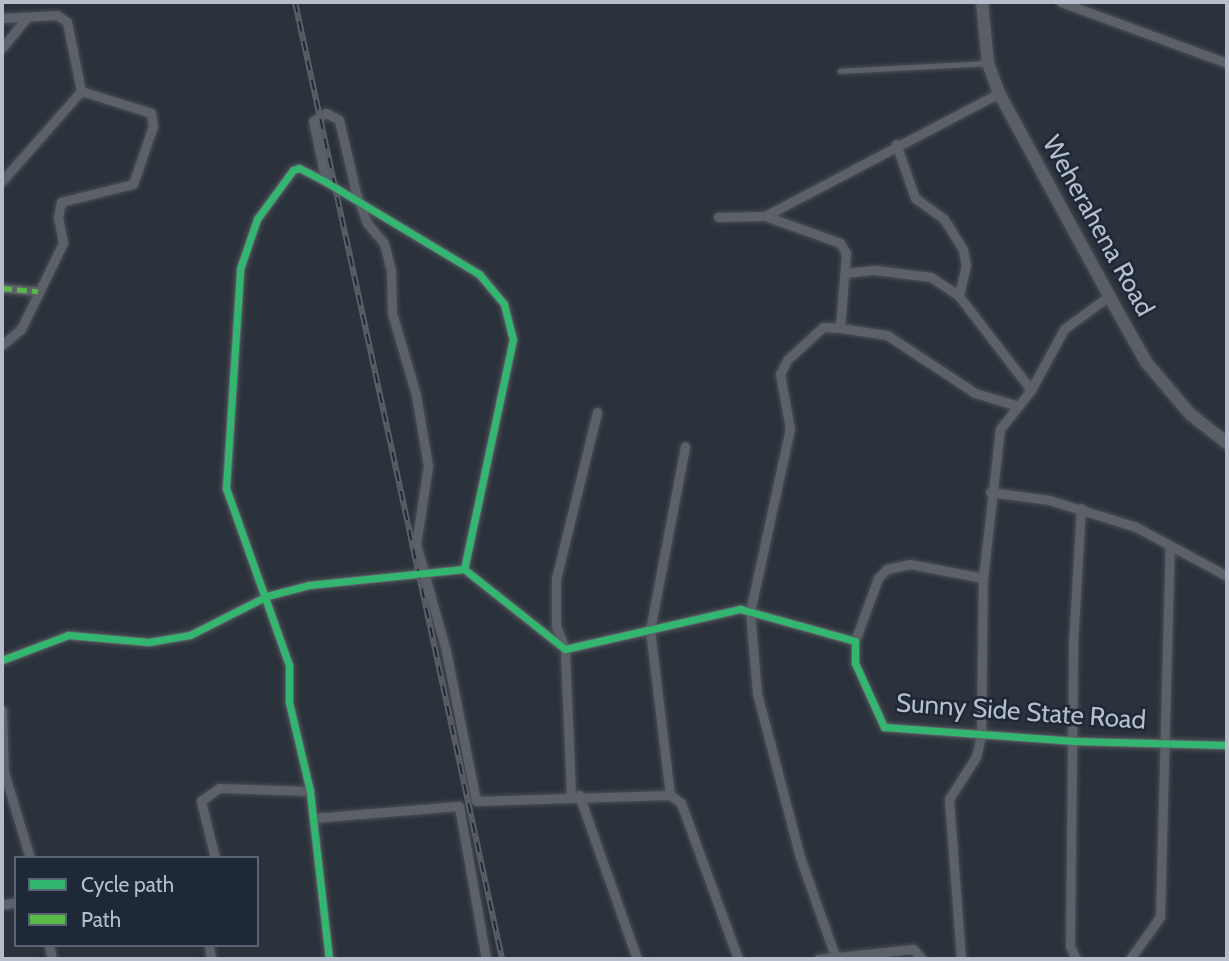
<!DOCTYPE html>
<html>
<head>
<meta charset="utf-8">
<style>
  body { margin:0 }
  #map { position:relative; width:1229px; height:961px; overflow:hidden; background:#2b323b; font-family:Cabin,sans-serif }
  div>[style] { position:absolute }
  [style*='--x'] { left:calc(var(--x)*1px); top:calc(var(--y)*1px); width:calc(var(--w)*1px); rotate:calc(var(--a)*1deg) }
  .roads { filter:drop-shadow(0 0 2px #494e55) drop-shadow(0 0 2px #494e55) }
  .service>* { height:4.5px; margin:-2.25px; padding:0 2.25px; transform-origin:2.25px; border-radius:2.25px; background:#5c6068 }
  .minor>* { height:9px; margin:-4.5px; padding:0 4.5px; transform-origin:4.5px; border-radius:4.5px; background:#5c6068 }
  .secondary>* { height:12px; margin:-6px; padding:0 6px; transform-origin:6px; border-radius:6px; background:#5a5f67 }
  .rail>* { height:6px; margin-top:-3px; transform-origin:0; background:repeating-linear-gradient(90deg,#1e2836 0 10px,#5a5f66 0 20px); box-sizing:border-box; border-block:2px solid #5a5f66 }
  .quiet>* { height:5px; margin-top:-2.5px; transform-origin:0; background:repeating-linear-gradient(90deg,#58b947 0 10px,transparent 0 15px) }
  .cycleway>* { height:7px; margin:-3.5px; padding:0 3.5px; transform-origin:3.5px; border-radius:3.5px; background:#33b770 }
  span { translate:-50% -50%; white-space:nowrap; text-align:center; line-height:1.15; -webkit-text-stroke:5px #1e2836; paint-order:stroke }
  .street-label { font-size:26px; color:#b6becb }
  .frame { position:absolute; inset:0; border:4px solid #b6becb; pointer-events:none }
  .legend { position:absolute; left:14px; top:856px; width:245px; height:91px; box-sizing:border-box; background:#1e2836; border:2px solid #5b6472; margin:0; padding:9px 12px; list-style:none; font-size:21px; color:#b6becb }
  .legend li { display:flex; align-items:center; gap:14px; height:35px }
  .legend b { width:35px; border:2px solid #5b6472 }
</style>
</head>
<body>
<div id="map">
  <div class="roads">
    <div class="service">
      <div style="--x:840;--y:71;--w:146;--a:-3.1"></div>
    </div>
    <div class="minor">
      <div style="--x:1061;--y:2;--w:177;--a:20.2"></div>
      <div style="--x:2;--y:18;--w:55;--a:-3.1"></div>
      <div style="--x:57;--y:15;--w:12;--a:35"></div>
      <div style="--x:67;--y:22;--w:70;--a:78.5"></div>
      <div style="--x:81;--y:91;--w:73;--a:17.4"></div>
      <div style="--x:151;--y:113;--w:13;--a:81"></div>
      <div style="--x:153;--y:126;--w:61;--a:109"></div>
      <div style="--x:133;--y:184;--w:74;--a:166"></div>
      <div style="--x:61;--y:202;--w:15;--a:101"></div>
      <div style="--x:58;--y:217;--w:26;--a:79"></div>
      <div style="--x:63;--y:243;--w:96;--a:116"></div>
      <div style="--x:21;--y:329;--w:25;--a:140"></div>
      <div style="--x:2;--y:48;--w:41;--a:-50.9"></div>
      <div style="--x:896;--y:144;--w:57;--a:70.6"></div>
      <div style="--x:915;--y:198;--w:36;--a:36"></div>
      <div style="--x:944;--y:219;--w:36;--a:58"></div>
      <div style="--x:963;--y:250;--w:15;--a:79"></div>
      <div style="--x:966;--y:265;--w:32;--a:103"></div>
      <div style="--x:2;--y:181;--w:120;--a:-48.7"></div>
      <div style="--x:326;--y:182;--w:62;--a:-102"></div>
      <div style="--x:313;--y:121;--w:15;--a:-32"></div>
      <div style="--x:326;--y:113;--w:15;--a:28"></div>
      <div style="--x:339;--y:120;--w:75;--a:76.9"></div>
      <div style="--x:356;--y:193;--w:32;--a:70"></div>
      <div style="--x:367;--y:223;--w:26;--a:50"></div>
      <div style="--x:384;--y:243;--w:29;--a:76"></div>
      <div style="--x:391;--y:271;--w:42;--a:88.6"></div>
      <div style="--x:392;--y:313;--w:85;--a:73.7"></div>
      <div style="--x:416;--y:395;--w:72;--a:80.4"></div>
      <div style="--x:428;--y:466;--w:79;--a:98.7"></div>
      <div style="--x:416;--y:544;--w:111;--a:74.3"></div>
      <div style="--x:446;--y:651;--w:153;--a:78.7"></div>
      <div style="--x:476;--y:801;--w:194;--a:-1.8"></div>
      <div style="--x:670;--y:795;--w:14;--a:36"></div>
      <div style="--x:681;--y:803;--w:166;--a:69.9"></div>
      <div style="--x:765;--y:216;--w:264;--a:-27.7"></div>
      <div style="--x:718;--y:217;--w:47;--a:-1.2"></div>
      <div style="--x:765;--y:216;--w:80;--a:19.8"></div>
      <div style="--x:840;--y:243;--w:12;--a:59"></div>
      <div style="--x:846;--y:253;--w:75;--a:94.6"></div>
      <div style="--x:845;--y:273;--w:30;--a:-6"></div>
      <div style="--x:875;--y:270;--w:56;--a:7.1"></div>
      <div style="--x:931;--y:277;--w:34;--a:34"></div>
      <div style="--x:959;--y:296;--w:118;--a:52.5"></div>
      <div style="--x:2;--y:288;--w:36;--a:5"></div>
      <div style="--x:990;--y:492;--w:60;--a:7.7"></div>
      <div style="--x:1049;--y:500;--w:91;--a:17.2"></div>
      <div style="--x:1136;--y:527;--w:103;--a:28.3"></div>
      <div style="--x:855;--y:641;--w:67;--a:-69.9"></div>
      <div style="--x:878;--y:578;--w:13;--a:-45"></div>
      <div style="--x:887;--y:569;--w:24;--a:-12"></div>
      <div style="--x:910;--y:564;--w:74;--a:10.9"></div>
      <div style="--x:2;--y:660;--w:71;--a:-20.7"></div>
      <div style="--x:68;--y:635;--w:81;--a:4.9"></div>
      <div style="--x:149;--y:642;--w:42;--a:-9.7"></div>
      <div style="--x:190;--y:635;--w:86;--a:-26.9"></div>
      <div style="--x:267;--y:596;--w:43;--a:-14.7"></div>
      <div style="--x:309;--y:585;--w:156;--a:-5.9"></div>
      <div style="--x:464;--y:569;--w:129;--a:38.4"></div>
      <div style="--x:565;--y:649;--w:180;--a:-12.9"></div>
      <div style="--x:740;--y:609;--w:119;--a:15.5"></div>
      <div style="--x:855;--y:641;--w:22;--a:90"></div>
      <div style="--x:855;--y:663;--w:70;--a:65.6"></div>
      <div style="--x:884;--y:727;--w:192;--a:4.2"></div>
      <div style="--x:1075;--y:741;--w:152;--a:1.5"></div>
      <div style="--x:2;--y:710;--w:62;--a:88.2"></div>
      <div style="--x:4;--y:772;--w:90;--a:73.2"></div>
      <div style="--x:571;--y:795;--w:146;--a:-92.4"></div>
      <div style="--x:565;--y:649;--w:25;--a:-111"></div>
      <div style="--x:556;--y:626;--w:47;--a:-90"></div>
      <div style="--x:556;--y:579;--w:172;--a:-76.2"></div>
      <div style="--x:579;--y:795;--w:174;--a:70.5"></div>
      <div style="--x:670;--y:795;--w:166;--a:-96.9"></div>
      <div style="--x:650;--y:630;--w:187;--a:-79.2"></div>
      <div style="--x:313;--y:818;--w:146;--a:-4.7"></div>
      <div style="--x:459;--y:806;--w:155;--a:80"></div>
      <div style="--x:215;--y:858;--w:59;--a:-103.8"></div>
      <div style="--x:201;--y:801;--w:22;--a:-36"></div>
      <div style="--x:219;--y:788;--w:91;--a:1.9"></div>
      <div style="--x:2;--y:905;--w:14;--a:-12"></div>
      <div style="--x:49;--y:945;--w:14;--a:78"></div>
      <div style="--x:209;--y:945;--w:14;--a:82"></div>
      <div style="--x:329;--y:959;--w:169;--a:-96.5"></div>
      <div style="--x:310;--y:791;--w:91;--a:-103.3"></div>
      <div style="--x:289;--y:702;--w:37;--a:-90"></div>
      <div style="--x:289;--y:665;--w:188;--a:-109.6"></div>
      <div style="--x:226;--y:488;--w:219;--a:-86.3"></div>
      <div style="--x:240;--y:269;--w:53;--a:-71.2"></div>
      <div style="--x:257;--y:219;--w:61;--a:-53.7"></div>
      <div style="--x:293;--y:170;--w:6;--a:-18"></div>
      <div style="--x:299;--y:168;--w:30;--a:27"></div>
      <div style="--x:326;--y:182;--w:179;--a:31"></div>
      <div style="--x:479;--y:274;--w:39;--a:50"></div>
      <div style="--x:504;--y:304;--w:36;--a:76"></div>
      <div style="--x:513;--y:339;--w:235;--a:102"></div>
      <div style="--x:818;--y:959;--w:96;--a:-6"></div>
      <div style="--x:913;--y:949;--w:13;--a:48"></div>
      <div style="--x:836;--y:959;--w:108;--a:-109.4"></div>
      <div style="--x:800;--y:857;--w:170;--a:-104.7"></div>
      <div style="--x:757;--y:693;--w:81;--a:-94.9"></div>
      <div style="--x:750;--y:612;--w:187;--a:-77.7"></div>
      <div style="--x:790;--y:429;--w:56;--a:-100.3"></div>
      <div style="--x:780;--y:374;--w:16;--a:-63"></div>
      <div style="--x:787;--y:360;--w:49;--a:-42.5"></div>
      <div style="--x:823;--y:327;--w:17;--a:3"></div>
      <div style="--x:840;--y:328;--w:48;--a:8.5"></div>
      <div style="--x:887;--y:335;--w:105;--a:33.4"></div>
      <div style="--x:975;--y:393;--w:42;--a:16.7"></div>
      <div style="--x:961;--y:959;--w:160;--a:-94.3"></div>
      <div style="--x:949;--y:799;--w:50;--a:-57.3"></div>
      <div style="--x:976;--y:757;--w:22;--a:-77"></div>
      <div style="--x:981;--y:736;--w:158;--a:-89.3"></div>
      <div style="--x:983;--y:578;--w:150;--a:-83.5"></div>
      <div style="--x:1000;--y:429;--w:50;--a:-51.5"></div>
      <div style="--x:1031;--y:390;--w:69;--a:-61.6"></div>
      <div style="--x:1064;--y:329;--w:56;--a:-36.3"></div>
      <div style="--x:1076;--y:959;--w:14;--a:-115"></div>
      <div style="--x:1070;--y:946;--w:301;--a:-89.4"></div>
      <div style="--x:1073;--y:645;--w:137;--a:-86.7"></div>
      <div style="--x:1130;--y:959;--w:52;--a:-54.5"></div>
      <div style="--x:1160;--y:917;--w:371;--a:-88.5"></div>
    </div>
    <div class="secondary">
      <div style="--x:982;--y:2;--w:61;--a:84.4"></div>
      <div style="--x:988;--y:63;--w:32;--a:70"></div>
      <div style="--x:999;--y:93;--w:231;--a:61.5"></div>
      <div style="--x:1109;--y:296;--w:76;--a:60.7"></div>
      <div style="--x:1146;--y:362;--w:68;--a:49.8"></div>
      <div style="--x:1190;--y:414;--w:47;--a:38.1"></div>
    </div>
  </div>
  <div class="rail">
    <div style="--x:295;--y:2;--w:979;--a:77.79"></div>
  </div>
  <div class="quiet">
    <div style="--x:2;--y:288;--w:36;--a:5"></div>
  </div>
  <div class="cycleway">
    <div style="--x:2;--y:660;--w:71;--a:-20.7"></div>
    <div style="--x:68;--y:635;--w:81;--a:4.9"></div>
    <div style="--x:149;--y:642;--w:42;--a:-9.7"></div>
    <div style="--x:190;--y:635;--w:86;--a:-26.9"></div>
    <div style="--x:267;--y:596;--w:43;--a:-14.7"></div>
    <div style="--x:309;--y:585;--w:156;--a:-5.9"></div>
    <div style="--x:464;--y:569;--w:129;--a:38.4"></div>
    <div style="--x:565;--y:649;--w:180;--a:-12.9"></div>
    <div style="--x:740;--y:609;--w:119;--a:15.5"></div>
    <div style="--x:855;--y:641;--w:22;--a:90"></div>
    <div style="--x:855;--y:663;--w:70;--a:65.6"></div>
    <div style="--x:884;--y:727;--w:192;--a:4.2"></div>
    <div style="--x:1075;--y:741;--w:152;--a:1.5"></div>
    <div style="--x:329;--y:959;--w:169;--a:-96.5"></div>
    <div style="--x:310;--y:791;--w:91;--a:-103.3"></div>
    <div style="--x:289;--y:702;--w:37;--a:-90"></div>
    <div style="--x:289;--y:665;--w:188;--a:-109.6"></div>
    <div style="--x:226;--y:488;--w:219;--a:-86.3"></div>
    <div style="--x:240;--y:269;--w:53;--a:-71.2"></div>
    <div style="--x:257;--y:219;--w:61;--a:-53.7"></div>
    <div style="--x:293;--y:170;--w:6;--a:-18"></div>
    <div style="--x:299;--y:168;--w:30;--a:27"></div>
    <div style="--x:326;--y:182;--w:179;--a:31"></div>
    <div style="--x:479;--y:274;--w:39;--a:50"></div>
    <div style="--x:504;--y:304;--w:36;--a:76"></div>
    <div style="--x:513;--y:339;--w:235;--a:102"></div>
  </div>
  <div class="street-label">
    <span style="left:1098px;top:226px;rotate:61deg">Weherahena Road</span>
    <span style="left:1021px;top:712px;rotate:4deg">Sunny Side State Road</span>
  </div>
  <div class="frame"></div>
  <ul class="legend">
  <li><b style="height:9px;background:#33b770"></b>Cycle path</li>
  <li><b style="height:9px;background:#58b947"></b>Path</li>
  </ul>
</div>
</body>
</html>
